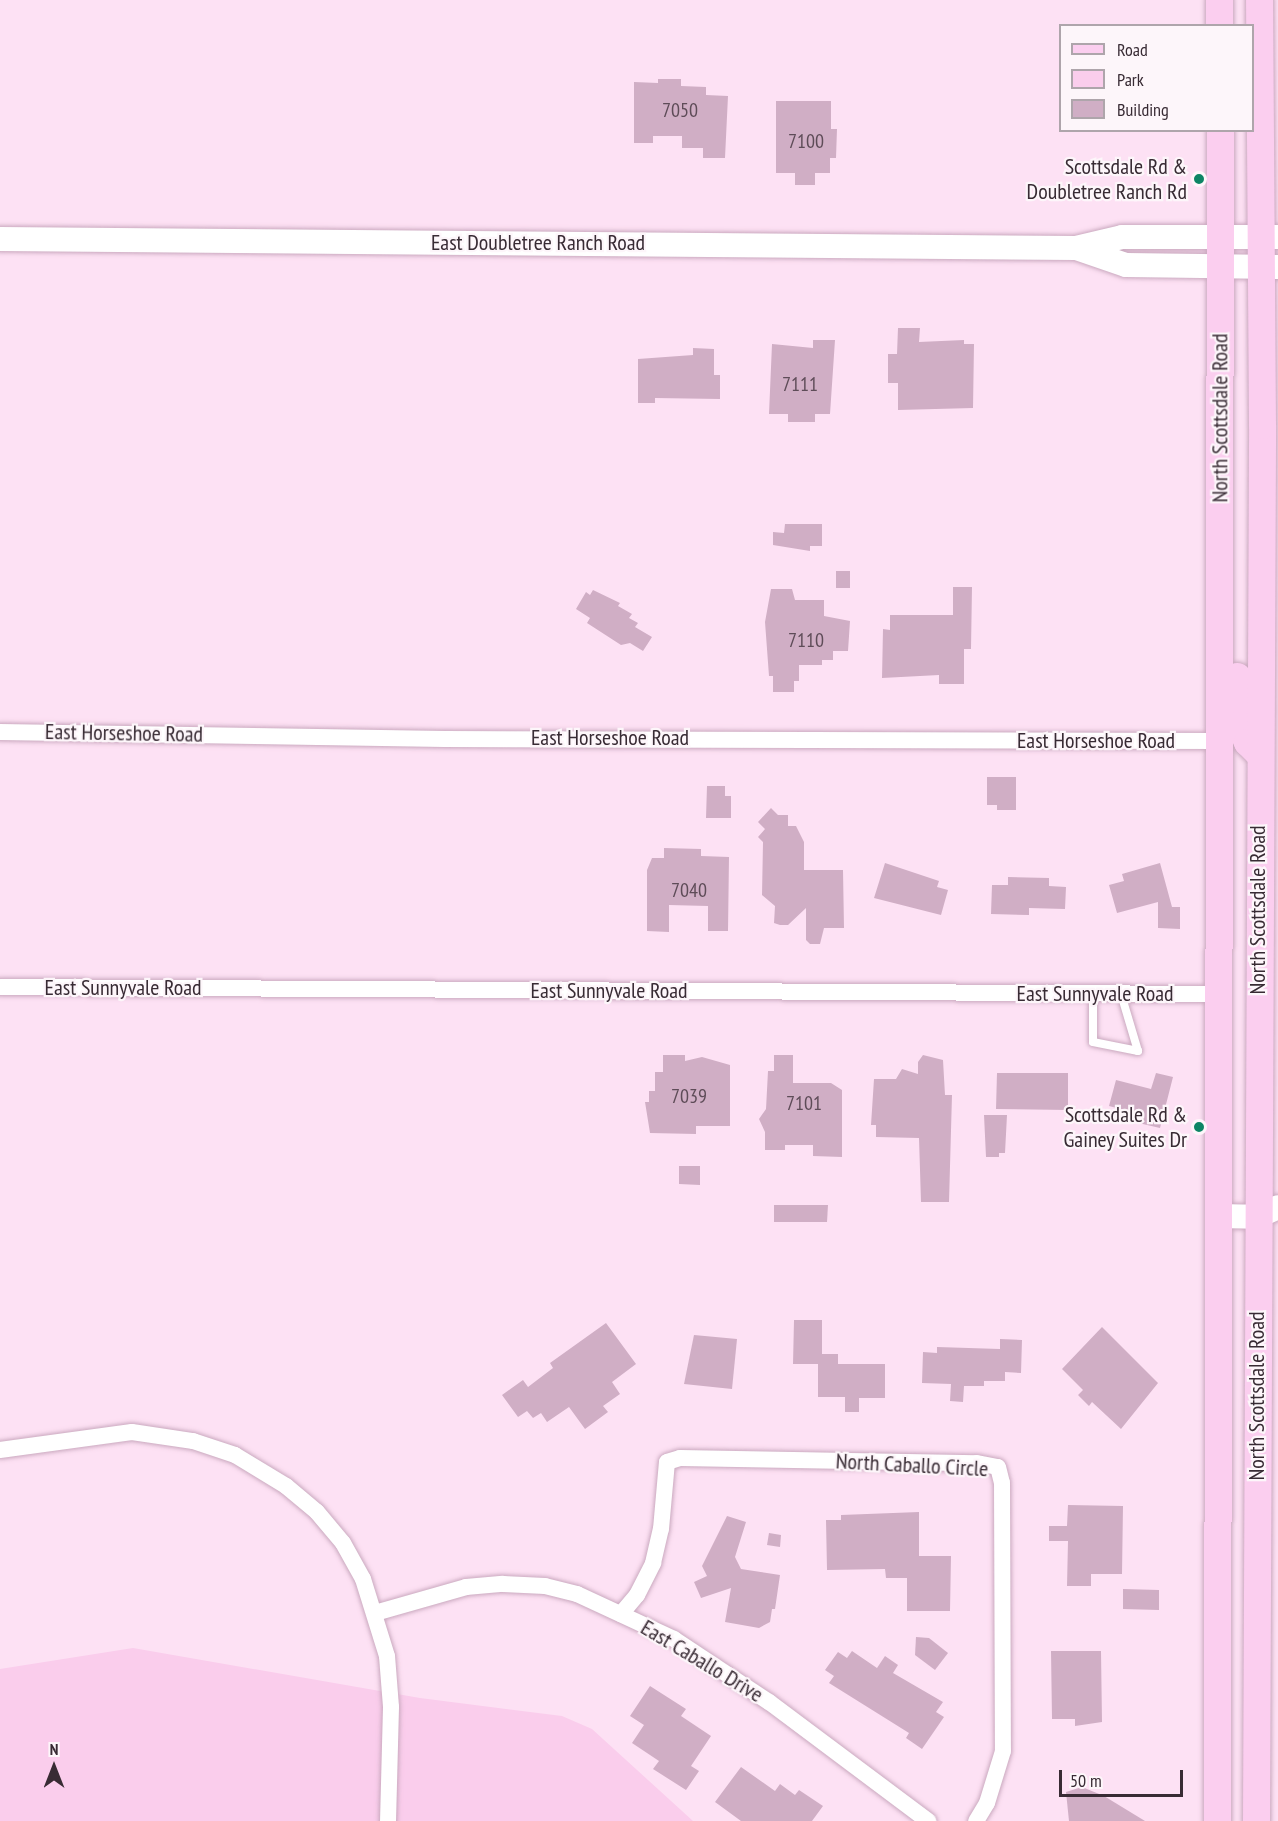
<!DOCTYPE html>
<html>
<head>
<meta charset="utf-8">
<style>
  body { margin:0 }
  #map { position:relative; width:1278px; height:1821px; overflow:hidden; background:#fde1f4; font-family:"PT Sans Narrow",sans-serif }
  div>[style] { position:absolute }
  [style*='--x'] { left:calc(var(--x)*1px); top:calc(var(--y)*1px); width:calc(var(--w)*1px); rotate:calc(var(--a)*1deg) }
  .green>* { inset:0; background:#facdec }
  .building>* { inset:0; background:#d0aec5 }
  .roads { filter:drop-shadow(0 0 2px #caa9bf) drop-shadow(0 0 2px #caa9bf) }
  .lane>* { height:8px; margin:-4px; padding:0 4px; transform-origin:4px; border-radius:4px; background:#fff }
  .street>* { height:16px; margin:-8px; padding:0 8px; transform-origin:8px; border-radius:8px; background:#fff }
  .secondary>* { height:24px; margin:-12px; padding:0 12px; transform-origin:12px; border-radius:12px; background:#fff }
  .primary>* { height:27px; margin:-13.5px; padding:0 13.5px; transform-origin:13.5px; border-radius:13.5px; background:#fbceef }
  .dots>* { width:16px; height:16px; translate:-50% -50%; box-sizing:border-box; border:3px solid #fdf6fa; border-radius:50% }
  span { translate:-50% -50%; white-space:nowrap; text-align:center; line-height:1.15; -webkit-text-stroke:4.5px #fdf6fa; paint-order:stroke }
  .number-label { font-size:20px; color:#5e4c58 }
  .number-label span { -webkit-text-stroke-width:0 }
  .poi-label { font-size:22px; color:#382b34 }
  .right { translate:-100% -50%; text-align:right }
  .street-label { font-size:22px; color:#382b34 }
  .legend { position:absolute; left:1059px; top:24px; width:195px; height:108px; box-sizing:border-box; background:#fdf6fa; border:2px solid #aea5ab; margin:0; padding:8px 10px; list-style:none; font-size:18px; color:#382b34 }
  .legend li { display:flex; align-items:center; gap:12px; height:30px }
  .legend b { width:30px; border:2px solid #aea5ab }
  .north { position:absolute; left:24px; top:1737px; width:60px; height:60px; -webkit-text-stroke:4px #fdf6fa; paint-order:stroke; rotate:0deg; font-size:16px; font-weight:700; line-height:24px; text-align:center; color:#382b34 }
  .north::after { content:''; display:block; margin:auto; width:21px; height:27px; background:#382b34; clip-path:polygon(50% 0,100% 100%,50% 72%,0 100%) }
  .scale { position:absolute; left:1059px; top:1770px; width:124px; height:27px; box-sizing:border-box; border:3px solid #382b34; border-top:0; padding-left:8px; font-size:18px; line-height:21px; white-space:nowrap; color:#382b34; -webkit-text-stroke:4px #fdf6fa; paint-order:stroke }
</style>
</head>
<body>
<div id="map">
  <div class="green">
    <div style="clip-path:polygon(133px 1648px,420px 1698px,562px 1716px,592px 1729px,693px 1821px,0 1821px,0 1669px)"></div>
  </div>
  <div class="building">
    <div style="clip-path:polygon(658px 79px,681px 79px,681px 86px,706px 87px,706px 95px,728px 96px,725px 158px,703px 158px,703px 148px,682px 148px,682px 136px,653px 136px,653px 143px,634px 143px,634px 82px,658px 83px)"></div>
    <div style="clip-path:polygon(776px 101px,831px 101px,831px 129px,837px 129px,836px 158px,830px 158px,830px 173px,815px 173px,815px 185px,795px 185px,795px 173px,776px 173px)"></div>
    <div style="clip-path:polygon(898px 328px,920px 328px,919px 342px,964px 340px,964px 344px,974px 344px,973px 408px,898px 410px,898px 383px,888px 383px,888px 354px,897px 354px)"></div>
    <div style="clip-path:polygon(813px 340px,835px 340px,830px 414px,815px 414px,815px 422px,788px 422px,788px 414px,769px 414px,772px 344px,813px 348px)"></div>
    <div style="clip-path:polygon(693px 348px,714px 349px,714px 375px,720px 375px,720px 399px,655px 398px,655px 403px,638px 403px,638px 359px,693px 355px)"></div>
    <div style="clip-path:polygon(785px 524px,822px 524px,822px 546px,810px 546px,810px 551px,773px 545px,773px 532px,784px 533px)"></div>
    <div style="clip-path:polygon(836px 571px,850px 571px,850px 588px,836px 588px)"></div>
    <div style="clip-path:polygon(953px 587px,972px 587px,971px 649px,964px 649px,964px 684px,939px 684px,939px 675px,882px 678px,883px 629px,890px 630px,890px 615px,953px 615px)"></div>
    <div style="clip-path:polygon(771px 589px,792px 589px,795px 600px,824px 600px,824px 616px,850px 621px,848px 651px,833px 651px,833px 660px,822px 660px,822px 665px,799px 665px,799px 681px,794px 681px,794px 692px,773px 692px,773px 676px,769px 676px,765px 622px)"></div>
    <div style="clip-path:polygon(593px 590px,620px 603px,618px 606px,632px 614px,629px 618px,638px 623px,635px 627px,652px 637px,643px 651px,630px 643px,621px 645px,587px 623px,590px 618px,576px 609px,586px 592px,590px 595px)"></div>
    <div style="clip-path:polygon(987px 777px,1016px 777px,1016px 810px,997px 810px,997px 805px,987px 805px)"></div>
    <div style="clip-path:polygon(707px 786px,725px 786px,725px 796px,731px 796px,731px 818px,706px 818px)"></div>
    <div style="clip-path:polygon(771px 808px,778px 815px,788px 815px,788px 826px,796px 826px,804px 842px,804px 870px,843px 870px,844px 928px,824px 928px,820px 944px,810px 944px,806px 940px,806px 908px,788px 925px,780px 925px,774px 923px,775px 906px,762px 895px,763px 842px,758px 837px,765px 829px,758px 822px)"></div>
    <div style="clip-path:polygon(664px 848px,701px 849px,701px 856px,729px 857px,728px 931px,708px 931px,708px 906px,669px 905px,669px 932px,647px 931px,647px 870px,652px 858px,664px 858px)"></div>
    <div style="clip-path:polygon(885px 863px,939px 881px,937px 887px,948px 890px,941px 915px,874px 898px)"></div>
    <div style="clip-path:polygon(1160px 863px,1172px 907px,1180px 907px,1180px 929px,1158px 928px,1158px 902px,1117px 913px,1109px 885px,1124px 881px,1122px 874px)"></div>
    <div style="clip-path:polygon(1008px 877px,1049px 878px,1049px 886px,1066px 887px,1065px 909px,1029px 908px,1029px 915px,991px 914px,992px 885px,1008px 885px)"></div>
    <div style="clip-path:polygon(663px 1055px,685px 1055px,685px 1061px,702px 1057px,730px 1065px,730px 1126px,696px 1126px,696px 1134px,650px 1133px,645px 1102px,649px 1102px,649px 1091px,655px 1091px,655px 1072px,663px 1072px)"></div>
    <div style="clip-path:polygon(774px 1055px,793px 1055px,793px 1083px,831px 1083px,842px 1090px,842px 1157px,813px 1156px,813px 1145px,785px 1145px,785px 1150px,765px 1150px,765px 1132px,759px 1119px,766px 1109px,768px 1071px,774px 1071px)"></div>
    <div style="clip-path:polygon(923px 1055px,943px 1060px,945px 1095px,952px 1095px,949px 1202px,921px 1202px,919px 1138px,876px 1137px,876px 1125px,871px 1125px,874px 1079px,896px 1079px,902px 1069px,918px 1074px,918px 1062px)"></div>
    <div style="clip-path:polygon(997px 1073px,1068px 1073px,1068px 1110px,996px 1109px)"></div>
    <div style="clip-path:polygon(1156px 1073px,1173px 1077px,1160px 1128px,1130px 1121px,1132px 1112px,1109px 1106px,1116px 1080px,1151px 1089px)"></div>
    <div style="clip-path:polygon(984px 1115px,1007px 1115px,1005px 1153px,999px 1153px,999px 1157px,986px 1157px)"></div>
    <div style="clip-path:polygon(679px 1166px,700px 1166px,700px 1185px,679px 1184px)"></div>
    <div style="clip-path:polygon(774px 1205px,828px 1205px,827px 1222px,774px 1222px)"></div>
    <div style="clip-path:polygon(794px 1320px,822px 1320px,822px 1354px,838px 1354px,838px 1364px,885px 1364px,885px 1398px,859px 1398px,859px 1412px,845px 1412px,845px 1397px,818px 1397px,818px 1364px,793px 1364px)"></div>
    <div style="clip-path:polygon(606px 1323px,636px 1364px,612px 1382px,620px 1394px,603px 1406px,608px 1412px,585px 1429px,569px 1407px,547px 1422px,541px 1413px,533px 1418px,527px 1411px,518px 1417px,502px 1395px,523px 1380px,528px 1387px,553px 1368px,550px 1363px)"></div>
    <div style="clip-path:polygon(1102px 1327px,1158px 1383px,1121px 1429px,1092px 1402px,1089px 1406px,1078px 1395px,1083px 1390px,1062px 1369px)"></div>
    <div style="clip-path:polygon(694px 1335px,737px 1339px,732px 1389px,684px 1384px)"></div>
    <div style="clip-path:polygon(1000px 1339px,1022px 1340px,1021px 1373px,1005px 1372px,1005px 1381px,984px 1381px,984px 1386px,964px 1386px,963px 1402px,950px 1401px,951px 1384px,922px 1383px,923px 1352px,937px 1353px,937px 1347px,1000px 1349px)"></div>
    <div style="clip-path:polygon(1068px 1505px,1123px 1506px,1122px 1574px,1091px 1574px,1091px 1586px,1067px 1586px,1068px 1541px,1049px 1541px,1049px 1526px,1067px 1526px)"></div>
    <div style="clip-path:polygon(919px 1512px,919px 1556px,951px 1556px,950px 1611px,907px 1611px,907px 1578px,886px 1578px,885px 1569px,827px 1570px,826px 1520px,841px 1520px,841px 1515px)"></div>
    <div style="clip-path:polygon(727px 1516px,746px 1522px,735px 1557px,741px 1569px,780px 1575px,775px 1609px,772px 1609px,770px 1622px,759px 1628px,725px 1622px,731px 1588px,701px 1598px,694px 1582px,707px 1576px,702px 1566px)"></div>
    <div style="clip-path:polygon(769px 1533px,781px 1535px,780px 1547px,767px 1545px)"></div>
    <div style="clip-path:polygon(1123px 1589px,1159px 1590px,1159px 1610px,1123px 1609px)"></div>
    <div style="clip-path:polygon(916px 1637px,929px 1638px,948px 1653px,935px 1670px,915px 1655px)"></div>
    <div style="clip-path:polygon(852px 1651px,877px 1668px,885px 1656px,898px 1665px,893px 1673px,943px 1702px,936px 1712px,944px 1717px,922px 1749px,906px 1738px,909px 1733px,829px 1683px,834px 1676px,825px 1670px,838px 1652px,847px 1658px)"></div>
    <div style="clip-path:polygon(1051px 1651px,1101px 1651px,1102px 1722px,1075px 1726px,1075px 1719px,1052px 1719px)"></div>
    <div style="clip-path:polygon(650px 1686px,686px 1709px,681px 1716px,711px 1736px,691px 1766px,699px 1771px,686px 1790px,653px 1769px,659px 1761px,632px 1743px,644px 1725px,630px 1716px)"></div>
    <div style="clip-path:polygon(741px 1767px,775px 1791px,780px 1784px,795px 1795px,799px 1790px,823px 1806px,812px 1821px,741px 1821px,715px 1802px)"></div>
    <div style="clip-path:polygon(1082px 1787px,1104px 1796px,1145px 1821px,1069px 1821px,1066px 1792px)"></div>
  </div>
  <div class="roads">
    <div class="lane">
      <div style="--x:1093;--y:994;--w:48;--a:90"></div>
      <div style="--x:1093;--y:1042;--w:46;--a:11.3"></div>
      <div style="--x:1138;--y:1051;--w:59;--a:-106.6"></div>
    </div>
    <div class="street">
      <div style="--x:0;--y:732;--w:445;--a:0.9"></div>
      <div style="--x:445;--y:739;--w:774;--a:0.15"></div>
      <div style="--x:0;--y:987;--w:1218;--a:0.33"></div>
      <div style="--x:0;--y:1450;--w:133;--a:-7.8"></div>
      <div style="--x:132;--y:1432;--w:62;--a:8.4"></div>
      <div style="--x:193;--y:1441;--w:44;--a:18.4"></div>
      <div style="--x:235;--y:1455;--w:60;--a:31.3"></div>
      <div style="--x:286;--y:1486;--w:40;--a:40"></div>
      <div style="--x:317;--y:1512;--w:40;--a:50"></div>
      <div style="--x:343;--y:1543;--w:41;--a:60.9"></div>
      <div style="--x:363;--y:1579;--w:81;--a:72.7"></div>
      <div style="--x:387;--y:1656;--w:51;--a:85.5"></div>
      <div style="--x:391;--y:1707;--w:114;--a:91.5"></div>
      <div style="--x:375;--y:1613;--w:95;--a:-15.9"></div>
      <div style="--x:466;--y:1587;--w:37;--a:-5"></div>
      <div style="--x:503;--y:1584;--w:42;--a:2.7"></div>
      <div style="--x:545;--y:1586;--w:33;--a:14"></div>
      <div style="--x:577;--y:1594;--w:107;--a:24.9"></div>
      <div style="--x:674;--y:1639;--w:114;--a:33.6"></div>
      <div style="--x:769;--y:1702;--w:199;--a:36.8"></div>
      <div style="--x:621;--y:1614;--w:25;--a:-50"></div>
      <div style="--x:637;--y:1595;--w:36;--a:-63"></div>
      <div style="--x:653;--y:1563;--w:35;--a:-77"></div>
      <div style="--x:661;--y:1529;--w:67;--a:-84.9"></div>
      <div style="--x:667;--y:1462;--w:14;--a:-17"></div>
      <div style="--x:680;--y:1458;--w:297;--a:1"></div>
      <div style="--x:977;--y:1463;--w:21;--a:11"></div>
      <div style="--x:998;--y:1467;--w:16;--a:76"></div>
      <div style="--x:1002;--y:1483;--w:268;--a:89.8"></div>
      <div style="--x:1003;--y:1751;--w:54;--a:107.1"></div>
      <div style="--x:987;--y:1803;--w:21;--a:121"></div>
    </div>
    <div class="secondary">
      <div style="--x:0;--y:239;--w:1076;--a:0.48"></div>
      <div style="--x:1076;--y:248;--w:47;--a:-13.4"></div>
      <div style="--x:1122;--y:237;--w:156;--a:0"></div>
      <div style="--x:1076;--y:248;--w:53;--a:18.8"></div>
      <div style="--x:1126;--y:265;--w:152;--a:0.8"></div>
      <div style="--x:1217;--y:1216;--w:39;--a:1"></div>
      <div style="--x:1256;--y:1217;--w:24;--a:-24"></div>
    </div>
    <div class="primary">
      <div style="--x:1219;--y:0;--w:26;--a:90"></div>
      <div style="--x:1237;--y:676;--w:48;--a:87.6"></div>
      <div style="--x:1239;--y:724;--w:20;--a:66"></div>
      <div style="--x:1247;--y:742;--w:17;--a:45"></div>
      <div style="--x:1217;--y:1821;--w:1691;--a:-89.9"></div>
      <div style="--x:1256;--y:1821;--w:1396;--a:-89.75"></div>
      <div style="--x:1262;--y:425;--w:425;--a:-90.4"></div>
    </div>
  </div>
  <div class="dots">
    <div style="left:1199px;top:179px;background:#0d8565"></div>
    <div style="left:1199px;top:1127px;background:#0d8565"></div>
  </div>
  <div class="number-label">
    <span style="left:680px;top:110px">7050</span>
    <span style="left:806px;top:141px">7100</span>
    <span style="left:800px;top:384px">7111</span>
    <span style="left:806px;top:640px">7110</span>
    <span style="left:689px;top:890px">7040</span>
    <span style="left:689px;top:1096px">7039</span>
    <span style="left:804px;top:1103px">7101</span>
  </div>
  <div class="poi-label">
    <span class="right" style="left:1187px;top:179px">Scottsdale Rd &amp;<br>Doubletree Ranch Rd</span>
    <span class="right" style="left:1187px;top:1127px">Scottsdale Rd &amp;<br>Gainey Suites Dr</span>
  </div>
  <div class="street-label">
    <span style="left:538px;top:243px">East Doubletree Ranch Road</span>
    <span style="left:1220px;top:418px;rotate:-90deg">North Scottsdale Road</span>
    <span style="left:124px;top:733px;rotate:1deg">East Horseshoe Road</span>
    <span style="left:610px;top:738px">East Horseshoe Road</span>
    <span style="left:1096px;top:741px">East Horseshoe Road</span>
    <span style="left:1258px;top:910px;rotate:-90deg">North Scottsdale Road</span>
    <span style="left:123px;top:988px">East Sunnyvale Road</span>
    <span style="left:609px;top:991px">East Sunnyvale Road</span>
    <span style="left:1095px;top:994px">East Sunnyvale Road</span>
    <span style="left:1257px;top:1396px;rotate:-90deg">North Scottsdale Road</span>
    <span style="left:912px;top:1465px;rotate:3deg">North Caballo Circle</span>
    <span style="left:702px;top:1661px;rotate:31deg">East Caballo Drive</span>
  </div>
  <ul class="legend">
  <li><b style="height:8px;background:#fbceef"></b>Road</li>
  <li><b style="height:16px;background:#facdec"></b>Park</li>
  <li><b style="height:16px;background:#d0aec5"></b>Building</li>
  </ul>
  <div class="north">N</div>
  <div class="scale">50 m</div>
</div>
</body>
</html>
